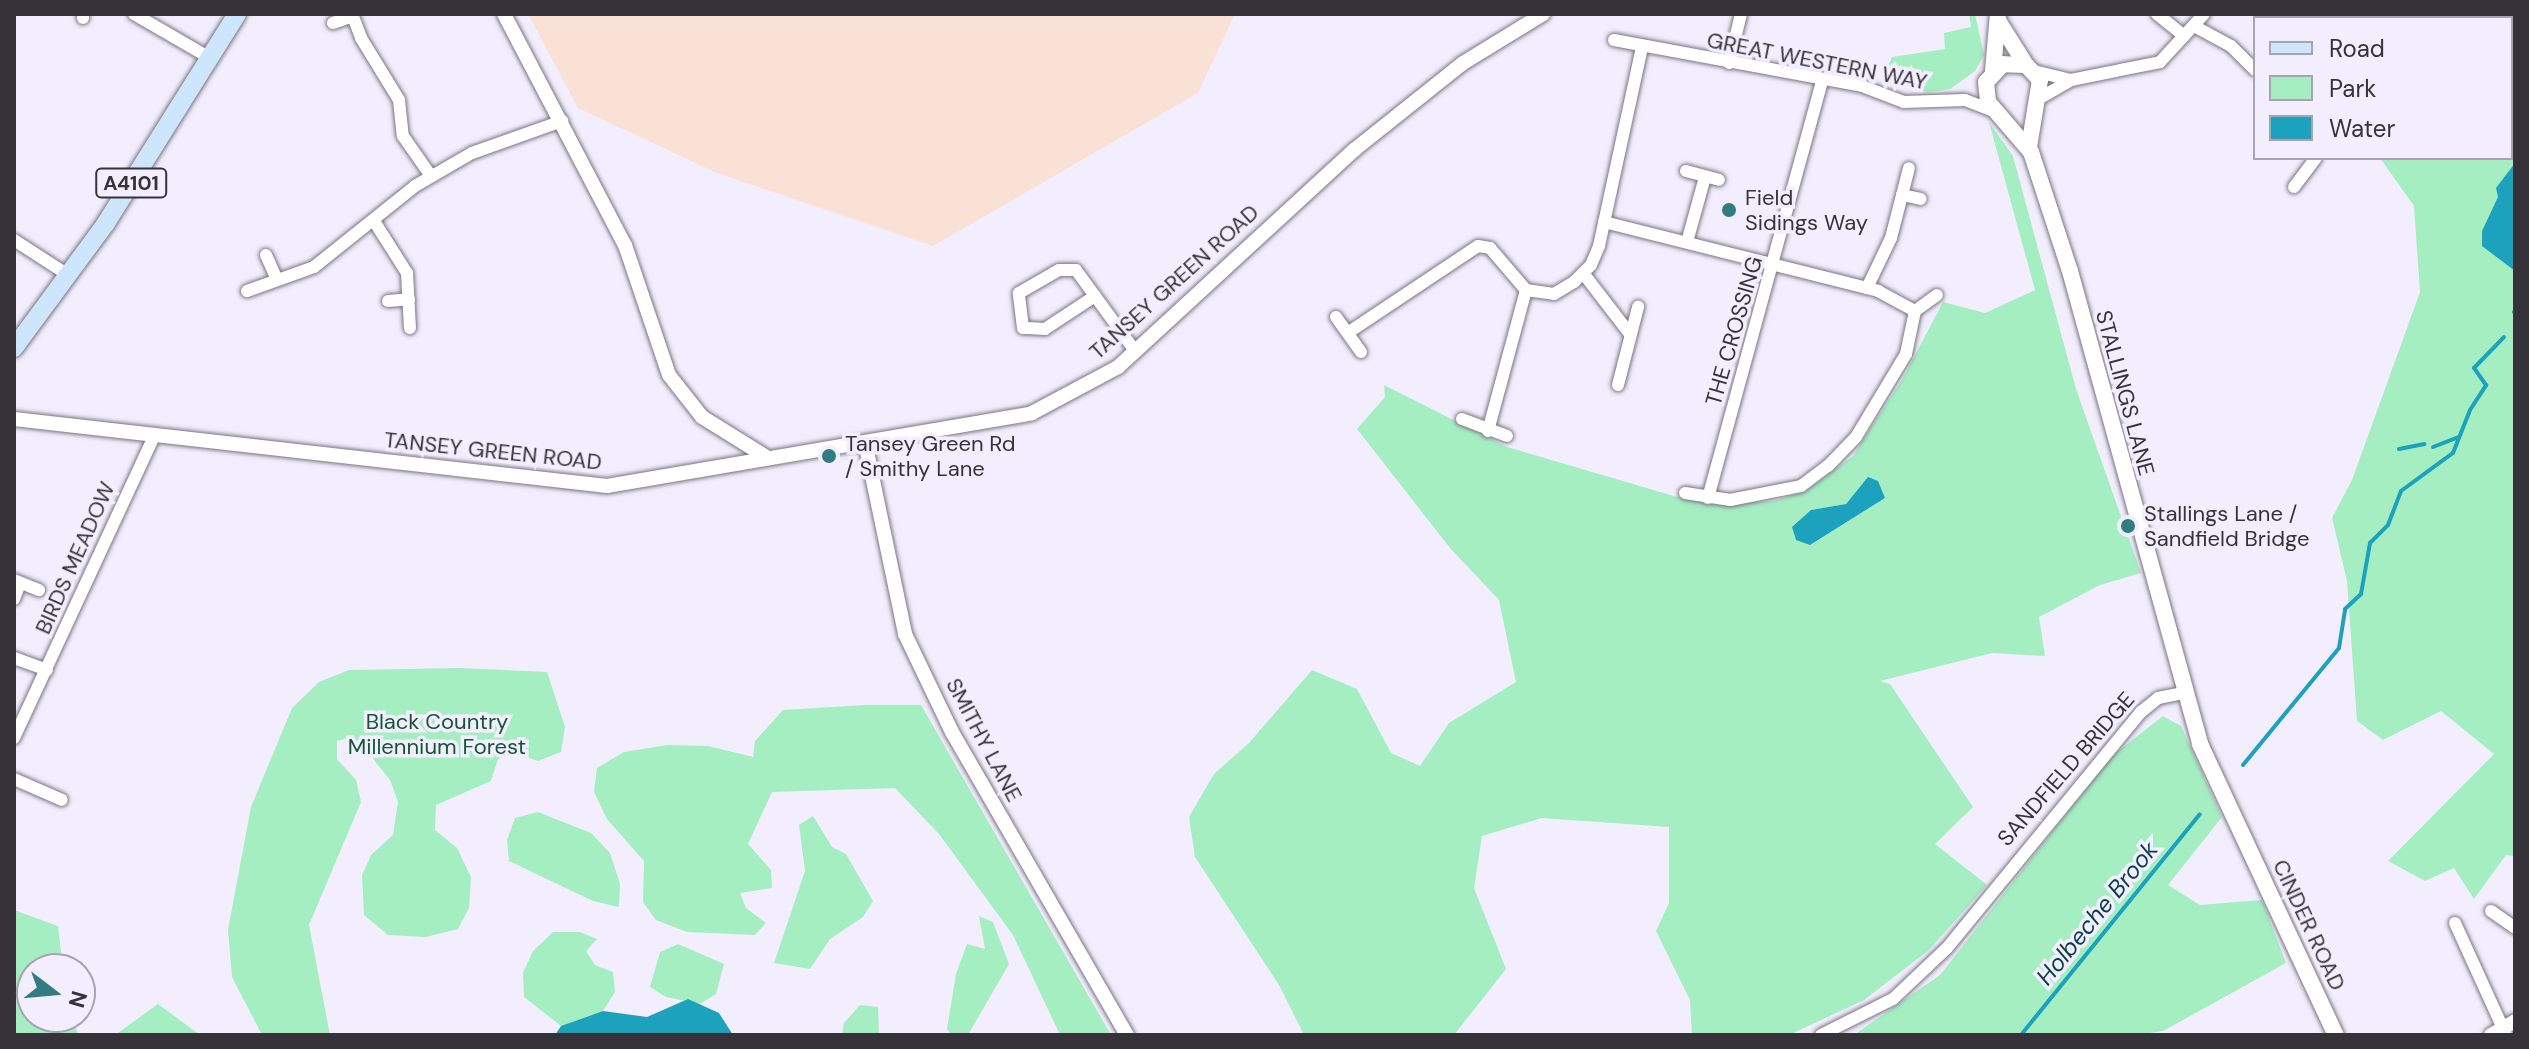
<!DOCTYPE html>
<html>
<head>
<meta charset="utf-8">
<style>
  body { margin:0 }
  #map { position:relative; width:2529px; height:1049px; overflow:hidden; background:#f3eefd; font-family:"DM Sans",sans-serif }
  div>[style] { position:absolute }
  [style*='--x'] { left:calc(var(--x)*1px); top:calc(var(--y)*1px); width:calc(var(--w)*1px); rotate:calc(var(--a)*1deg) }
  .industrial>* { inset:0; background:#f9e1d6 }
  .green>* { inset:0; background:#a5eec2 }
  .water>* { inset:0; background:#1da2be }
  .stream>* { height:4px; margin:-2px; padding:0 2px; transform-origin:2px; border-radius:2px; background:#1da2be }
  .roads { filter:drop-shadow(0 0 2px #7a7582) drop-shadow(0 0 2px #7a7582) }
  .minor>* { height:12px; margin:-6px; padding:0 6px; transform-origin:6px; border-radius:6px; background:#fff }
  .tertiary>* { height:14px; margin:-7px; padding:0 7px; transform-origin:7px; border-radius:7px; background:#fff }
  .secondary>* { height:16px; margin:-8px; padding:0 8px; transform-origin:8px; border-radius:8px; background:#fff }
  .primary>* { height:18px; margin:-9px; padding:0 9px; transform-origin:9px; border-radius:9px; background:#cde6fc }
  .dots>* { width:22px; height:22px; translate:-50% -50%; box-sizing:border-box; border:4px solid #f3eefd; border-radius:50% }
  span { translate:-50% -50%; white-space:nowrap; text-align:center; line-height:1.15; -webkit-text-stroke:7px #f3eefd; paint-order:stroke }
  .shield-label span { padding:2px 6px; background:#f3eefd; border:2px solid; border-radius:6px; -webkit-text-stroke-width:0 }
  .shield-label { font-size:20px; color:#353339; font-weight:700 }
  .street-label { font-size:22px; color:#353339 }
  .poi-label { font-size:22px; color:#353339 }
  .left { translate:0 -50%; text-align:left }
  .park-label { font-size:22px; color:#135535 }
  .water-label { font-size:24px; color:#073e4a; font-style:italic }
  .frame { position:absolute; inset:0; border:16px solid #353339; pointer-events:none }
  .legend { position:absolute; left:2253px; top:16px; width:260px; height:144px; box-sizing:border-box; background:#f3eefd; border:2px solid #a7a3af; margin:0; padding:10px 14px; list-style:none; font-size:24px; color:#353339 }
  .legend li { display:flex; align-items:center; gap:16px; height:40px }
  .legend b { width:40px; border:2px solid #a7a3af }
  .north { position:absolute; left:16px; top:953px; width:80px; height:80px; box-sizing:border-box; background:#f3eefd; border:2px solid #a7a3af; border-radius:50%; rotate:106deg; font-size:22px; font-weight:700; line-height:32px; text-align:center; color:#353339 }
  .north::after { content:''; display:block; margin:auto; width:28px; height:36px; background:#327b80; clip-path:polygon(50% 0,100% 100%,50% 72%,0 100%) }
</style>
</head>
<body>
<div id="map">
  <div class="industrial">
    <div style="clip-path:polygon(528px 14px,1235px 14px,1198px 93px,933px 246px,717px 173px,578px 108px)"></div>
  </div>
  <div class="green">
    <div style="clip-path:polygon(1969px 14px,1975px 14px,1984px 55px,1975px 71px,1950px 89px,1928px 92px,1882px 79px,1892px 57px,1945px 49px,1944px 33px,1971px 27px)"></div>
    <div style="clip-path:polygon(2358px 14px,2515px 14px,2515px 856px,2506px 855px,2474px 899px,2454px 868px,2425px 881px,2388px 861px,2494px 754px,2441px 711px,2383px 740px,2357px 721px,2347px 581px,2332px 518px,2352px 480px,2420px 292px,2414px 206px,2380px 158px,2511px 158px,2511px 18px,2353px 18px)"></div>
    <div style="clip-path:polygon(evenodd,1989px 122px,2013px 156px,2076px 389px,2141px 573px,2100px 585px,2039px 617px,2045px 656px,1992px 653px,1880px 681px,1890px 684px,1973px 807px,1935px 844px,1987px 885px,1929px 950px,1864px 1000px,1789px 1035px,1692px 1035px,1690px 1000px,1656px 931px,1669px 903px,1669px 827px,1542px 818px,1482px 836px,1474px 888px,1506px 969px,1454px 1035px,1304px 1035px,1279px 985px,1195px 857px,1189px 817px,1214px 774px,1249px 743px,1312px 670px,1357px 689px,1391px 753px,1420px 766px,1449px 723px,1516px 682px,1499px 600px,1450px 548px,1357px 429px,1385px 397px,1384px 385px,1507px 447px,1674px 496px,1720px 504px,1774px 501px,1806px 491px,1853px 456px,1903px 378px,1943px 302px,1985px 313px,2035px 290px,1989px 122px,1868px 478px,1885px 498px,1810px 545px,1811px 510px,1846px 504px,1868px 478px)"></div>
    <div style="clip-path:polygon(460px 668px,547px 672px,565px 727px,561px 752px,538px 761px,512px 752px,498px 759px,491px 781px,436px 805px,435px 830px,457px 848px,471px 877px,469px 908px,458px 929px,426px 937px,388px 935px,364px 915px,362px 875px,371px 855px,393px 835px,398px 802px,390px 780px,366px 750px,353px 737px,337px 741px,337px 759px,356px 780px,361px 802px,309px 925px,330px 1035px,262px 1035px,232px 977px,228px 930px,251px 807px,292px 708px,319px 682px,349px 670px)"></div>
    <div style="clip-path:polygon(865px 705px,921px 705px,1111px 1035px,1060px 1035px,1013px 935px,939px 834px,895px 788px,772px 792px,748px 844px,771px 870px,772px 888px,740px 893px,746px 908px,766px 923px,755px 935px,687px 932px,656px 920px,643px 902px,644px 861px,607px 819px,594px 792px,597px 768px,624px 752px,667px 745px,708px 746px,753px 757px,755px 741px,783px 710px)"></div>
    <div style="clip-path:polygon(2163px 716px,2181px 726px,2222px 817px,2168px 885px,2200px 905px,2262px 900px,2286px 963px,2163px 1031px,2136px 1035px,1854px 1035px,1940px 975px,2112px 756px)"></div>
    <div style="clip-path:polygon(538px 812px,591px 833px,610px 853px,620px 884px,619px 907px,593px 901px,509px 861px,507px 840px,515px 818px)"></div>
    <div style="clip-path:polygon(813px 816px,832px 847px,846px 854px,873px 901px,863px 917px,830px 939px,810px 969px,774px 963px,805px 871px,799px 825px)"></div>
    <div style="clip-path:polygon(14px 910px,58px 926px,63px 969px,32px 969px,32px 1017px,70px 1017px,79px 1035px,14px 1035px)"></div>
    <div style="clip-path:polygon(979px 916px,993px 922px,1009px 964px,968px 1035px,951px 1035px,947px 1029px,956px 974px,967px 944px,985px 949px)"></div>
    <div style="clip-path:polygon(553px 932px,580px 932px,597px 939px,586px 951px,595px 965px,613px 972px,615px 992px,603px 1011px,561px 1026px,524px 997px,523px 973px,533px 951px)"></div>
    <div style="clip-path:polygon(678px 944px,724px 964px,716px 994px,700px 1004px,666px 997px,650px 987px,660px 952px)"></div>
    <div style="clip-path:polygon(158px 1004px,200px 1035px,115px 1035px)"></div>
    <div style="clip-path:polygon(860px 1005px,878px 1007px,879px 1035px,842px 1035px,844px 1023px)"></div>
  </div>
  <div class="water">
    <div style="clip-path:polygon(2515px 163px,2515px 271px,2482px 246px,2482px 231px,2498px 197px,2496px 188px)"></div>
    <div style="clip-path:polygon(1868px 477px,1878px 481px,1885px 498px,1810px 545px,1796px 540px,1792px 527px,1811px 510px,1846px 504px)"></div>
    <div style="clip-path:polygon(688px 999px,719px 1013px,733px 1035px,555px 1035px,561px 1026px,603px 1011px,647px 1017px)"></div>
  </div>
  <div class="stream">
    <div style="--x:2514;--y:312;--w:1;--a:-45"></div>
    <div style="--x:2433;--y:447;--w:28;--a:-21"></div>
    <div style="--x:2399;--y:449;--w:26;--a:-11"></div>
    <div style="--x:2243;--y:765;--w:151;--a:-50.6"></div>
    <div style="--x:2339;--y:648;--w:39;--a:-81"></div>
    <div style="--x:2345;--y:609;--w:22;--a:-43"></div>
    <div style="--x:2361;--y:594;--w:52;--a:-80"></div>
    <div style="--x:2370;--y:543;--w:25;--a:-45"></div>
    <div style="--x:2388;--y:525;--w:36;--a:-69"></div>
    <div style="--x:2401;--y:491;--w:64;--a:-36.2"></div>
    <div style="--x:2453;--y:453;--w:46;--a:-68.4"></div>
    <div style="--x:2470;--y:410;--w:30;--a:-57"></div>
    <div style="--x:2486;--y:385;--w:21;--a:-125"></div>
    <div style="--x:2474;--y:368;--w:43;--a:-45.9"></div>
    <div style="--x:2021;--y:1035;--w:284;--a:-51"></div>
  </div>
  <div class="roads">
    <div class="minor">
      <div style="--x:83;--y:14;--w:4;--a:90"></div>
      <div style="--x:134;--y:14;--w:88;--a:30.1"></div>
      <div style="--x:352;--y:14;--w:26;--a:69"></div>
      <div style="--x:361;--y:38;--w:73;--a:58.5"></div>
      <div style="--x:399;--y:100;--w:36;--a:84"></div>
      <div style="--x:403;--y:136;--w:49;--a:55"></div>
      <div style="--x:2157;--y:14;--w:35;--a:39"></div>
      <div style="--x:333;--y:23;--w:21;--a:-19"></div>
      <div style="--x:2194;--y:26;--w:42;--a:28.4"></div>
      <div style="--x:2231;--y:46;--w:34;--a:45"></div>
      <div style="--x:1614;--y:40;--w:252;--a:10.5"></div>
      <div style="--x:1862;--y:86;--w:45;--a:20.9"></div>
      <div style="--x:1904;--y:102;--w:61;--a:-1.9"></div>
      <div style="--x:1965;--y:100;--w:31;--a:21"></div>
      <div style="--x:1729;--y:63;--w:50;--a:-76.2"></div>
      <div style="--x:2034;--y:71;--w:38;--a:14"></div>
      <div style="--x:2040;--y:98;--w:36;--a:-30"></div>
      <div style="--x:2071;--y:80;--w:91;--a:-11.4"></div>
      <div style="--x:2160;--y:62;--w:65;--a:-47.5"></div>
      <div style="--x:1686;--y:171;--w:34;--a:15"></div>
      <div style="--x:2294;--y:187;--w:36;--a:-53"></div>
      <div style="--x:1902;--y:195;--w:19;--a:12"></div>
      <div style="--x:374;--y:221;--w:62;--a:57.6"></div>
      <div style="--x:407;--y:273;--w:55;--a:86.9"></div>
      <div style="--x:1604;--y:222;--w:283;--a:14.1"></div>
      <div style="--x:1878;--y:291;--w:42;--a:28.4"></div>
      <div style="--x:14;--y:240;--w:64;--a:32.9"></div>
      <div style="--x:1687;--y:242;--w:67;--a:-74.5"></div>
      <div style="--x:266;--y:255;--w:27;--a:66"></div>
      <div style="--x:1583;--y:273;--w:77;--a:52.4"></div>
      <div style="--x:1867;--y:288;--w:55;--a:-64.4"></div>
      <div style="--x:1891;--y:238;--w:72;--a:-75.6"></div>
      <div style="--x:247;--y:291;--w:71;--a:-19.7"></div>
      <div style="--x:314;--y:267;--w:129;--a:-38.7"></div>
      <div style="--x:415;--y:186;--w:66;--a:-30.1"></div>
      <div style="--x:472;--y:153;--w:96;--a:-19.6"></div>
      <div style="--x:1095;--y:296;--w:60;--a:146.6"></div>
      <div style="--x:1045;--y:329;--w:22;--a:-177"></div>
      <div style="--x:1023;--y:328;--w:35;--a:-97"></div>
      <div style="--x:1019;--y:293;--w:46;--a:-29.9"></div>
      <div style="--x:1059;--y:270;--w:17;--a:0"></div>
      <div style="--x:1076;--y:270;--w:100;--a:53.9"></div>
      <div style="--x:388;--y:301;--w:21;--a:-5"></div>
      <div style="--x:1915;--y:311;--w:27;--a:-36"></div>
      <div style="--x:1336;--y:317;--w:43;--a:54.5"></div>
      <div style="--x:1349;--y:332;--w:155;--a:-33.7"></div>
      <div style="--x:1478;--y:246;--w:12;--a:9"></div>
      <div style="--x:1490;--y:248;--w:55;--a:49.4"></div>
      <div style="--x:1526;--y:290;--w:28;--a:8"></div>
      <div style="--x:1554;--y:294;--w:23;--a:-31"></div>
      <div style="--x:1574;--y:282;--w:24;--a:-45"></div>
      <div style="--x:1591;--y:265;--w:21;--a:-67"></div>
      <div style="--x:1599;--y:246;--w:204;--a:-77.8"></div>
      <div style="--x:1618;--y:385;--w:81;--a:-75.6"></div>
      <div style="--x:1462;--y:419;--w:48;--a:20.7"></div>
      <div style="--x:1488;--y:431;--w:146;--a:-74.9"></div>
      <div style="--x:1685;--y:493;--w:46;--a:8.8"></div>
      <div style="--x:1730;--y:500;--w:72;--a:-11.2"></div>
      <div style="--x:1801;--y:486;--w:34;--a:-37"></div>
      <div style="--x:1828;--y:466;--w:40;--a:-46"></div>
      <div style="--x:1856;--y:437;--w:97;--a:-58.9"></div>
      <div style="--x:1906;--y:354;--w:44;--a:-78.2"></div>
      <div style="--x:1708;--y:498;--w:431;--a:-74.7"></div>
      <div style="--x:14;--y:580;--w:27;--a:22"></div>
      <div style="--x:14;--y:599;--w:17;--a:-69"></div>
      <div style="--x:14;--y:658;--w:35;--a:20"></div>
      <div style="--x:14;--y:738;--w:331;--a:-65.1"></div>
      <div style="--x:14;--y:779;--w:52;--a:23.6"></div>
      <div style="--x:2491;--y:911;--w:29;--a:35"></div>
      <div style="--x:2455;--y:923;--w:123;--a:65.5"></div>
      <div style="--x:1821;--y:1035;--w:80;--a:-26.6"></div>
      <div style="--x:1893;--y:999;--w:74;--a:-43.4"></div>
      <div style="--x:1947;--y:948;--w:306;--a:-50.6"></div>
      <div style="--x:2141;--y:712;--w:22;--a:-39"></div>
      <div style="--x:2158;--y:698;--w:25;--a:-11"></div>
    </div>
    <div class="tertiary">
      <div style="--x:504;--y:14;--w:261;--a:62.4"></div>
      <div style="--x:625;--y:245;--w:137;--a:71.3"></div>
      <div style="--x:669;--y:375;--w:53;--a:51.8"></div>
      <div style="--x:702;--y:417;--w:74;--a:31.8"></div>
      <div style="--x:14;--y:419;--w:597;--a:6.45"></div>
      <div style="--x:607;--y:486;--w:431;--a:-9.7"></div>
      <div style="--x:1032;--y:413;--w:98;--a:-28.1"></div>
      <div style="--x:1118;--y:367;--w:321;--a:-42.6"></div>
      <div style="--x:1354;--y:150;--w:139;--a:-38.6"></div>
      <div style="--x:1463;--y:63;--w:94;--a:-31.5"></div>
      <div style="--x:865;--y:442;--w:196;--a:78.2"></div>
      <div style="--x:905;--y:634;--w:109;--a:64.4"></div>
      <div style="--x:952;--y:732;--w:350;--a:60"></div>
      <div style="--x:2491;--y:1035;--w:28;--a:-30"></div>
    </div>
    <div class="secondary">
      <div style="--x:1999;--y:22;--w:51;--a:57.9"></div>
      <div style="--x:1993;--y:71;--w:57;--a:-85"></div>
      <div style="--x:2029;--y:147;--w:68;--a:-80.7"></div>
      <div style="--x:2040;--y:80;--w:21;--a:-133"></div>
      <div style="--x:2026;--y:65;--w:23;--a:-178"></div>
      <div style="--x:2003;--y:64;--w:25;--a:133"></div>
      <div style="--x:1986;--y:82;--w:20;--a:84"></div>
      <div style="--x:1988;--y:102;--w:66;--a:49.3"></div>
      <div style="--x:2031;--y:152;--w:125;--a:71.9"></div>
      <div style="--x:2070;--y:271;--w:491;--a:74.6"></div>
      <div style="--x:2200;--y:744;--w:321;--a:65"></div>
    </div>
    <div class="primary">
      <div style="--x:14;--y:348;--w:155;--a:-53.6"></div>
      <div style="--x:106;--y:223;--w:247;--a:-57.9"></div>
    </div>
  </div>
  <div class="dots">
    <div style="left:1729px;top:210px;background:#327b80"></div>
    <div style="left:829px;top:456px;background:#327b80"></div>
    <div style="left:2128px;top:526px;background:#327b80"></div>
  </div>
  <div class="shield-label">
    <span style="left:131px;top:183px">A4101</span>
  </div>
  <div class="street-label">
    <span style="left:1817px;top:61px;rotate:11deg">GREAT WESTERN WAY</span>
    <span style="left:1174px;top:282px;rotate:-42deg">TANSEY GREEN ROAD</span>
    <span style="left:1734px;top:331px;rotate:-74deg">THE CROSSING</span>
    <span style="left:2125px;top:393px;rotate:75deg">STALLINGS LANE</span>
    <span style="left:493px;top:451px;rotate:6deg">TANSEY GREEN ROAD</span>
    <span style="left:75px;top:558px;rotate:-66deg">BIRDS MEADOW</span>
    <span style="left:984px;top:740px;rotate:62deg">SMITHY LANE</span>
    <span style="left:2066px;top:769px;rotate:-49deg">SANDFIELD BRIDGE</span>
    <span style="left:2309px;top:925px;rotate:65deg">CINDER ROAD</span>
  </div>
  <div class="poi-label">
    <span class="left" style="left:1745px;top:210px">Field<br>Sidings Way</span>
    <span class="left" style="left:845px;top:456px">Tansey Green Rd<br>/ Smithy Lane</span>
    <span class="left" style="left:2144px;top:526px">Stallings Lane /<br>Sandfield Bridge</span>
  </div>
  <div class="park-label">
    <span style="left:437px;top:734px">Black Country<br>Millennium Forest</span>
  </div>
  <div class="water-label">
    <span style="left:2097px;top:913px;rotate:-51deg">Holbeche Brook</span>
  </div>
  <div class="frame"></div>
  <ul class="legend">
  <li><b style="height:10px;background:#cde6fc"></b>Road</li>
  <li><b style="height:22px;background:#a5eec2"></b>Park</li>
  <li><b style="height:22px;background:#1da2be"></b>Water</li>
  </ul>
  <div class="north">N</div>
</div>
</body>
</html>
